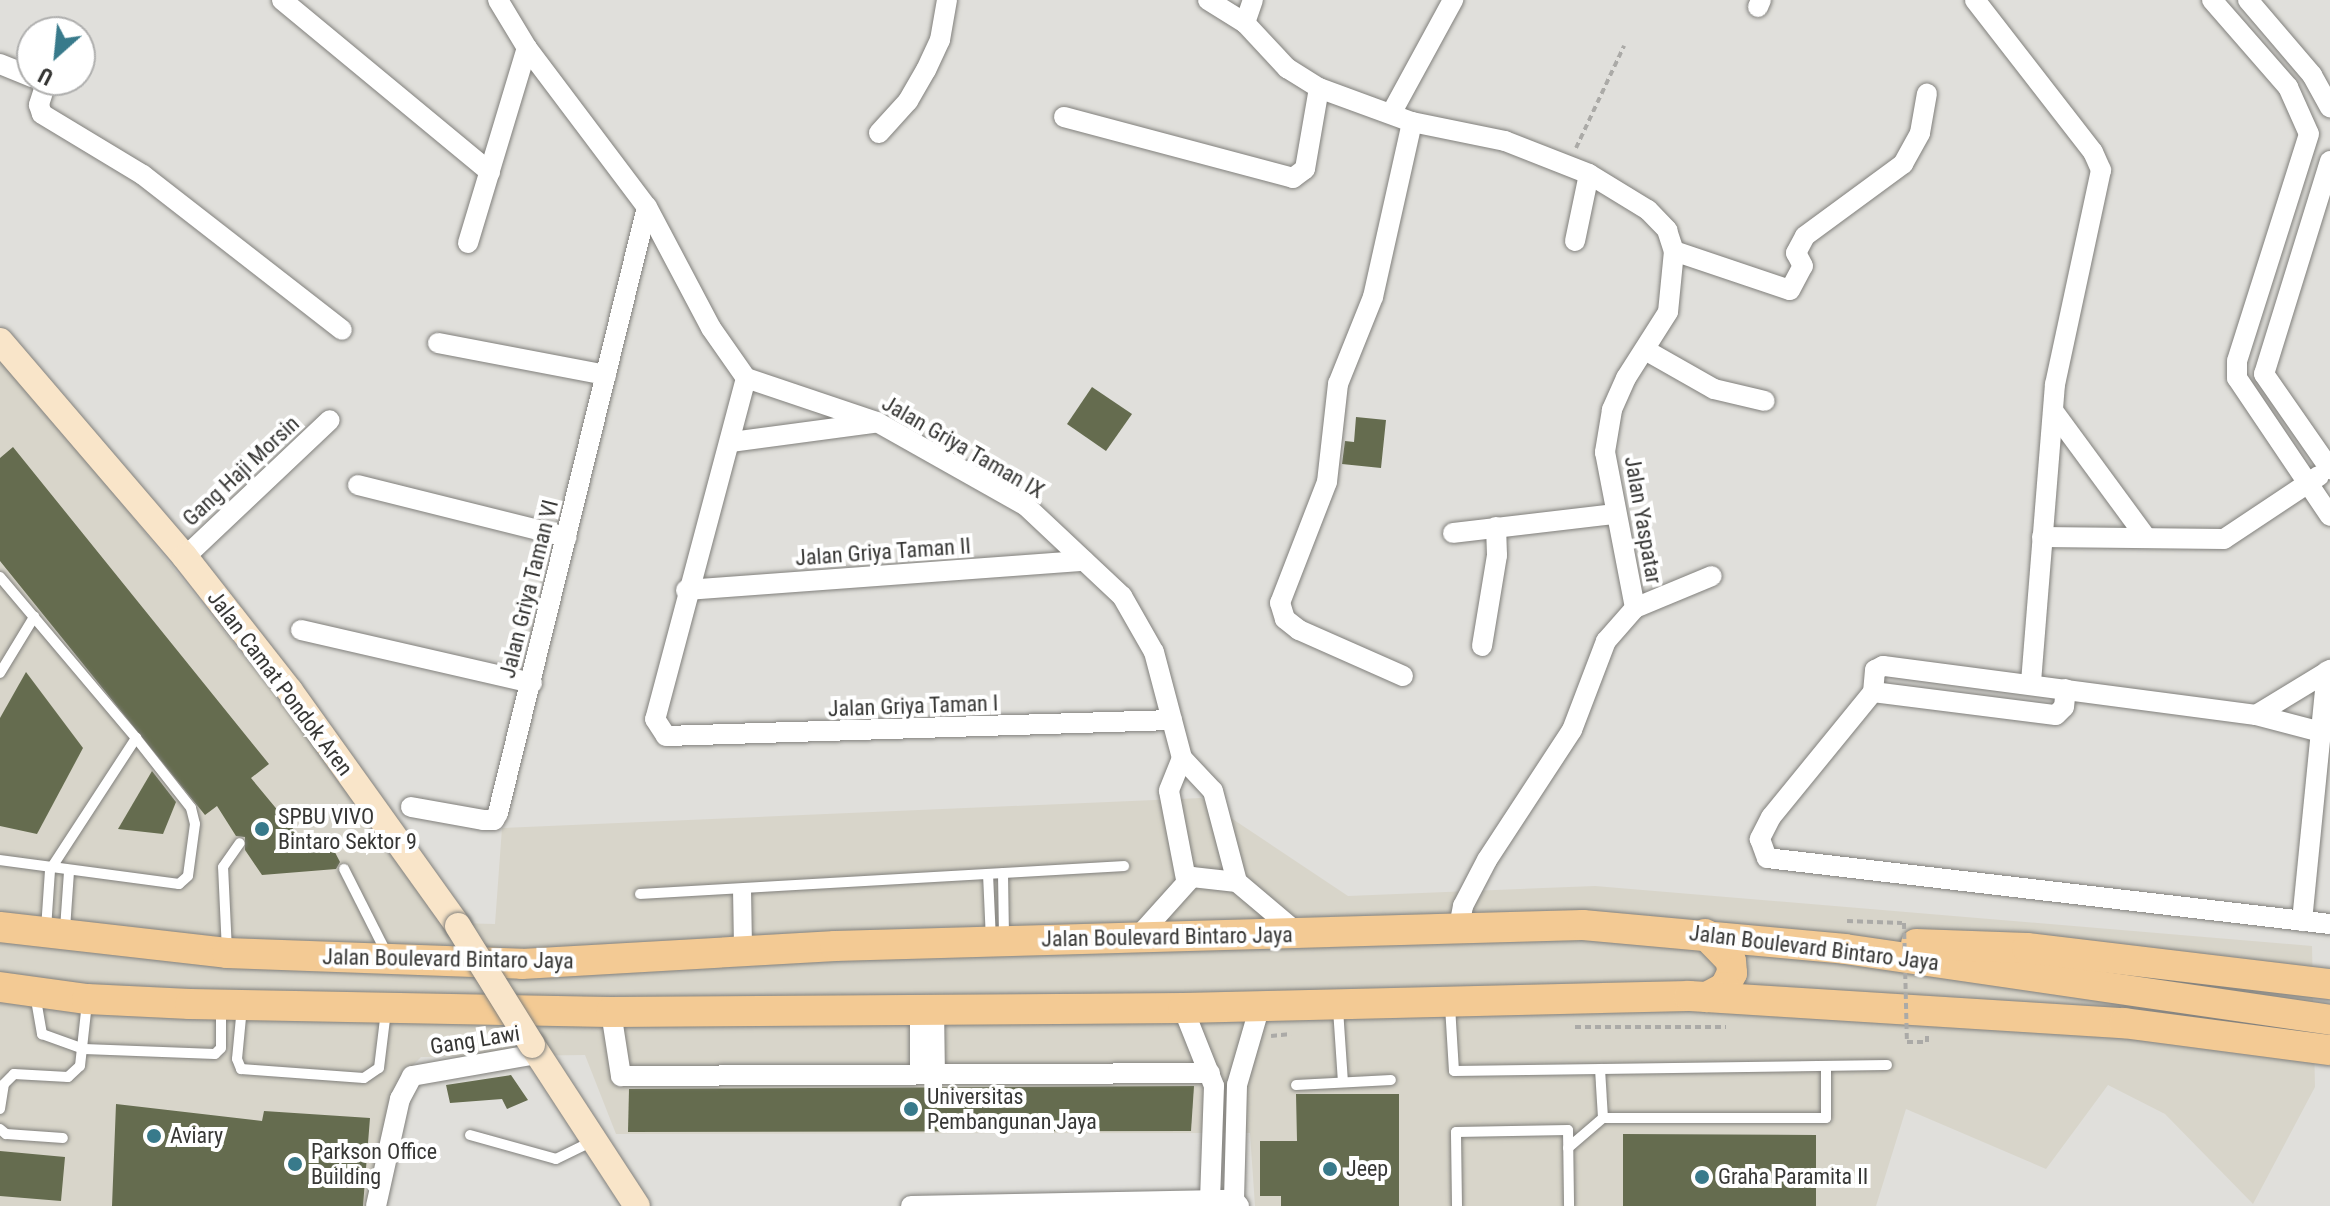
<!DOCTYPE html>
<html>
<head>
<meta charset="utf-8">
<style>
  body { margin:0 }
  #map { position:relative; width:2330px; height:1206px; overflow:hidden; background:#e0dfdb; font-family:"Roboto Condensed",sans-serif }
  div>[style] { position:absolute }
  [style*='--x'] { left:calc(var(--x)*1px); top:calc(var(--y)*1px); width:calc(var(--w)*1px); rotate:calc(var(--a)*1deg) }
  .built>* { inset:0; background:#d8d5ca }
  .building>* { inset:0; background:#656c4f }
  .path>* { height:4px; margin-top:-2px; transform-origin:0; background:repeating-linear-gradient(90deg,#abaaa7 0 6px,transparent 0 10px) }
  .roads { filter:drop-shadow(0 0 2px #81807c) drop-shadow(0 0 2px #81807c) }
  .service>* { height:10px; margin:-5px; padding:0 5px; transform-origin:5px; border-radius:5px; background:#fff }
  .minor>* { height:20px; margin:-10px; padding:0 10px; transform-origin:10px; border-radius:10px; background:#fff }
  .secondary>* { height:26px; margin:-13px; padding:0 13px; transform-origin:13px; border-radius:13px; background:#f9e5c9 }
  .primary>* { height:30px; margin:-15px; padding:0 15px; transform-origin:15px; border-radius:15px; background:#f3ca94 }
  .path-bridge>* { height:4px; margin-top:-2px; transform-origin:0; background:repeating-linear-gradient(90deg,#abaaa7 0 6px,transparent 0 10px) }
  .bridges { filter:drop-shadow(0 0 2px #81807c) drop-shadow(0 0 2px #81807c) }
  .secondary-bridge>* { height:26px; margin:-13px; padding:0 13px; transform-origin:13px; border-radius:13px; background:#f9e5c9 }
  .dots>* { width:22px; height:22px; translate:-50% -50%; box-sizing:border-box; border:4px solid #fff; border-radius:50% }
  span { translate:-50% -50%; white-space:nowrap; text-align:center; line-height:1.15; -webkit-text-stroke:8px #fff; paint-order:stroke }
  .street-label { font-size:22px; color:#373735 }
  .poi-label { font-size:22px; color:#373735 }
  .left { translate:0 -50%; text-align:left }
  .north { position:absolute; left:16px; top:16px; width:80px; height:80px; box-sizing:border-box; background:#fff; border:2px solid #afafae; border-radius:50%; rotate:207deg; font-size:22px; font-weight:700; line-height:32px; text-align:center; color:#373735 }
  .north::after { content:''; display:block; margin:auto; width:28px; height:36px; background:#387a8b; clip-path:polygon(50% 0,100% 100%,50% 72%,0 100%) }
</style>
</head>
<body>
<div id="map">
  <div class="built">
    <div style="clip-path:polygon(0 351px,457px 923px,495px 924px,502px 828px,1201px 798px,1348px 896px,1595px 886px,2312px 946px,2315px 1087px,2253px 1204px,2165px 1114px,2108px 1085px,2046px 1169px,1906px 1109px,1876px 1206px,1255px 1206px,1250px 1133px,616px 1134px,585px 1055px,421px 1057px,396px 1083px,376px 1206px,0 1206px)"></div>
  </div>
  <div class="building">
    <div style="clip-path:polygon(1092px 387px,1132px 414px,1106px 451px,1067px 424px)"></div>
    <div style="clip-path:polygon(1356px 417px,1386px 420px,1381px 468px,1342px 464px,1345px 441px,1354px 442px)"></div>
    <div style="clip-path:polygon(13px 447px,269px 764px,251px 778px,299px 836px,327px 837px,340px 862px,336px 869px,262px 875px,245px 850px,245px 837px,236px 836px,217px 806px,205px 815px,0 561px,0 458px)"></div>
    <div style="clip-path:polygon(26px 672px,83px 748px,37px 834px,0 826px,0 718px)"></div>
    <div style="clip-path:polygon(152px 771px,176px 802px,163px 834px,118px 829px)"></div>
    <div style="clip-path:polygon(511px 1075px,528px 1100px,507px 1109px,502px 1099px,450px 1103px,446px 1085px)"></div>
    <div style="clip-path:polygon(1194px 1086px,1191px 1131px,628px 1132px,629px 1089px)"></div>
    <div style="clip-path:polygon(1296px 1094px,1399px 1094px,1399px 1206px,1281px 1206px,1281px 1196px,1260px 1196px,1260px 1141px,1297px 1141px)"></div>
    <div style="clip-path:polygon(116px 1104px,262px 1121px,264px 1111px,370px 1118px,363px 1206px,112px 1206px)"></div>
    <div style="clip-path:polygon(1623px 1134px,1816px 1135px,1816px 1206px,1623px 1206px)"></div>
    <div style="clip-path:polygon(0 1151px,65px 1157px,61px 1201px,0 1196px)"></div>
  </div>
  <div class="path">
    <div style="--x:1576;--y:148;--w:113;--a:-64.8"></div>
    <div style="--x:1847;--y:921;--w:55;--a:2.1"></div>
    <div style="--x:1575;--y:1027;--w:151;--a:0"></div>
    <div style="--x:1271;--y:1036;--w:20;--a:-6"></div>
    <div style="--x:1907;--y:1042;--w:20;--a:0"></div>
    <div style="--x:1927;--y:1042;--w:6;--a:-90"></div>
  </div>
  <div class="roads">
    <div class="service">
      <div style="--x:0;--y:577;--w:211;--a:49.8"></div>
      <div style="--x:136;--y:738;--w:89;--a:51.8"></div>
      <div style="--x:191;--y:808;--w:16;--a:76"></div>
      <div style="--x:195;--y:824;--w:52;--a:97.7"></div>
      <div style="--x:188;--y:876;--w:12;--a:138"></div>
      <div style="--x:179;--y:884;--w:181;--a:-172.4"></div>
      <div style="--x:0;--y:673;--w:66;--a:-58.7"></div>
      <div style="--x:344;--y:869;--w:97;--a:63.2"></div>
      <div style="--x:1003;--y:873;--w:66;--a:89.1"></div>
      <div style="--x:988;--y:874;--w:65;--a:87.4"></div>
      <div style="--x:738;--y:889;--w:58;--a:89"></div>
      <div style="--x:746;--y:889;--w:58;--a:89"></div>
      <div style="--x:640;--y:894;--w:485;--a:-3.3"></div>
      <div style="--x:46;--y:929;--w:59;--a:-86.1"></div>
      <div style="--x:50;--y:870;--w:158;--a:-56.9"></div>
      <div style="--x:65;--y:929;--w:57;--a:-86"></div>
      <div style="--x:227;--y:951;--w:84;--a:-92.7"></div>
      <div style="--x:223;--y:867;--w:29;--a:-55"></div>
      <div style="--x:35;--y:994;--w:41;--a:80.1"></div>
      <div style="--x:42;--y:1034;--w:45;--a:19.7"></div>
      <div style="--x:84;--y:1049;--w:131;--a:2.2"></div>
      <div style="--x:215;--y:1054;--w:8;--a:-45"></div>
      <div style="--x:221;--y:1048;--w:41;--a:-90"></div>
      <div style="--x:1450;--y:1006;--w:65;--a:86.5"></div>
      <div style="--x:1454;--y:1071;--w:433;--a:-0.8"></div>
      <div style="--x:242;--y:1007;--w:52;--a:95.5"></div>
      <div style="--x:237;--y:1059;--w:11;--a:68"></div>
      <div style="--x:241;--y:1069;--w:123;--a:4.2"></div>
      <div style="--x:364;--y:1078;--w:18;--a:-34"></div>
      <div style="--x:379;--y:1068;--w:57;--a:-83"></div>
      <div style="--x:1338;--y:1009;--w:73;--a:86.1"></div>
      <div style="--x:1600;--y:1069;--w:49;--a:86.5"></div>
      <div style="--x:1603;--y:1118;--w:223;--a:0"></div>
      <div style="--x:1826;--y:1118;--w:52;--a:-90"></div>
      <div style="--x:1296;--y:1085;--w:95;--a:-3"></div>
      <div style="--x:0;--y:1109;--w:25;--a:-81"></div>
      <div style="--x:4;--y:1084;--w:14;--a:-45"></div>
      <div style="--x:14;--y:1074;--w:54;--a:3.2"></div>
      <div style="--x:68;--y:1077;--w:16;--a:-43"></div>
      <div style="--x:80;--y:1066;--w:63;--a:-83.7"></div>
      <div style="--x:0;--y:1129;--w:8;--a:40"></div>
      <div style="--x:6;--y:1134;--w:57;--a:4"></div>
      <div style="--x:470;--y:1135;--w:89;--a:15.6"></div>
      <div style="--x:556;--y:1159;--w:41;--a:-25.9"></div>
      <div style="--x:1568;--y:1148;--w:46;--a:-40.6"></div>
      <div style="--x:1457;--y:1206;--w:74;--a:-90.8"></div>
      <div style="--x:1456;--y:1132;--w:112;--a:-1"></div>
      <div style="--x:1568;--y:1130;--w:76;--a:89.2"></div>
    </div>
    <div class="minor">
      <div style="--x:282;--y:0;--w:270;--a:39.6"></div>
      <div style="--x:498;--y:0;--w:56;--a:58.9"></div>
      <div style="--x:527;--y:48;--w:199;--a:53"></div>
      <div style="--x:647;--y:207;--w:137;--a:62.1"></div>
      <div style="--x:711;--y:328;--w:61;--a:55"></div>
      <div style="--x:746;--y:378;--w:138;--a:18.6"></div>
      <div style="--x:877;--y:422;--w:171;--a:29.4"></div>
      <div style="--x:1026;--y:506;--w:132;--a:43.2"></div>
      <div style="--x:1122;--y:596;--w:64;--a:60.3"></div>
      <div style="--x:1154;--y:652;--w:110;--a:75.2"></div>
      <div style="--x:1182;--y:758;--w:45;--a:46.8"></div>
      <div style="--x:1213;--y:791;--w:94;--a:75.2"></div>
      <div style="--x:1208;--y:0;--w:44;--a:31.9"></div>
      <div style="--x:1245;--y:23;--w:62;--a:47"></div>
      <div style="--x:1287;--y:68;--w:38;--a:32"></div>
      <div style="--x:1319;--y:88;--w:99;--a:20.1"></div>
      <div style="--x:1412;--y:122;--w:95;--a:11.5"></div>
      <div style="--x:1505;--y:141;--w:90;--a:21.4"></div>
      <div style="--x:1589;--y:174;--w:69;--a:31.4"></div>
      <div style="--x:1648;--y:210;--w:28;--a:46"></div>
      <div style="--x:1667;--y:230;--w:22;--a:72"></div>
      <div style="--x:1674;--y:251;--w:61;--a:95.6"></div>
      <div style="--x:1668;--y:312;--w:78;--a:122.5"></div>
      <div style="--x:1626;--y:378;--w:35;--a:114"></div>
      <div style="--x:1612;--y:410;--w:43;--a:99.5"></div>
      <div style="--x:1605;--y:452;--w:159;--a:79.1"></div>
      <div style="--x:1635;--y:608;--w:44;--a:131.3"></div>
      <div style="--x:1606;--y:641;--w:95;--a:110.9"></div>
      <div style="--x:1572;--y:730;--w:155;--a:123.2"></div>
      <div style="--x:1487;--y:860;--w:52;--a:117.6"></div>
      <div style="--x:1463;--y:906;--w:21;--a:101"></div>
      <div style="--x:1975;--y:0;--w:192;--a:52.2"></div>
      <div style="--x:2093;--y:152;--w:20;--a:66"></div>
      <div style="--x:2101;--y:170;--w:219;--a:102.1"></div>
      <div style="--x:2055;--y:384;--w:301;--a:94.6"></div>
      <div style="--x:2212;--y:0;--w:116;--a:48.9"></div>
      <div style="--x:2288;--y:87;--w:51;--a:65.9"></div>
      <div style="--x:2309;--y:134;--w:238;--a:107.6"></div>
      <div style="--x:2237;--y:361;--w:17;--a:90"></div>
      <div style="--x:2237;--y:378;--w:166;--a:56"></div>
      <div style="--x:2248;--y:0;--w:99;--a:49.5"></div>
      <div style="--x:2312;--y:75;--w:37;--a:61"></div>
      <div style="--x:1758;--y:7;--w:8;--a:-67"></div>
      <div style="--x:1245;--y:23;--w:24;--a:-71"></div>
      <div style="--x:0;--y:64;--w:35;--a:22"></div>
      <div style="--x:39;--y:80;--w:8;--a:45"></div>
      <div style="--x:45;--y:86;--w:20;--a:108"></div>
      <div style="--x:39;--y:105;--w:9;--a:72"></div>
      <div style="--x:42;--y:114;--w:118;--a:31.1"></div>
      <div style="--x:143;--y:175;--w:252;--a:37.9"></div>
      <div style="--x:1392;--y:112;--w:128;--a:-61.4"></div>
      <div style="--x:1064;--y:117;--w:237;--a:14.9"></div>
      <div style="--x:1293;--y:178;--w:15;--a:-37"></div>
      <div style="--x:1305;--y:169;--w:82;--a:-80.2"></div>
      <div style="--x:879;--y:133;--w:43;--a:-47.8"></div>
      <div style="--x:908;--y:101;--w:36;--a:-60"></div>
      <div style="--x:926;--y:70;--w:33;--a:-65"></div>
      <div style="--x:940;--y:40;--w:41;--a:-80.1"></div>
      <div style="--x:2330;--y:161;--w:223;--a:107.2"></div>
      <div style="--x:2264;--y:374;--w:116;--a:55.2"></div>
      <div style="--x:1575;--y:241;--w:68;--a:-78.2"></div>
      <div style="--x:468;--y:243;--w:204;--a:-73.2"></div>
      <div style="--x:1674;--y:251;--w:122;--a:18.6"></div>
      <div style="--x:1790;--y:290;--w:27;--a:-62"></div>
      <div style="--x:1803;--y:266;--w:15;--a:-118"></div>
      <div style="--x:1796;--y:253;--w:19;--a:-62"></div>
      <div style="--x:1805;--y:236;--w:122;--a:-36.3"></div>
      <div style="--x:1903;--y:164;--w:35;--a:-61"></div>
      <div style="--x:1920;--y:133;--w:40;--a:-80"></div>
      <div style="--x:438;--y:343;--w:171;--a:10.8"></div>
      <div style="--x:1647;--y:351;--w:77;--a:29.6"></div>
      <div style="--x:1714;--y:389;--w:52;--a:13.2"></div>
      <div style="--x:746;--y:378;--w:353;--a:104.9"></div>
      <div style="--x:655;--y:719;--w:20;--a:57"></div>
      <div style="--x:666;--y:736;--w:506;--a:-1.81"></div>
      <div style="--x:2054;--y:412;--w:154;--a:53.7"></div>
      <div style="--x:731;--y:442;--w:144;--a:-7.6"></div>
      <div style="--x:358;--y:485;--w:215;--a:14"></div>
      <div style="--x:1453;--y:533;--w:162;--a:-6.7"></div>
      <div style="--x:2042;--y:537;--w:182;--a:0.6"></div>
      <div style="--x:2224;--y:539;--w:114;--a:-33.6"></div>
      <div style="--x:185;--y:557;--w:199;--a:-43.4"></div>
      <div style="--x:686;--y:590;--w:399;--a:-4.2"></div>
      <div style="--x:1635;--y:608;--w:83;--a:-22.6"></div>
      <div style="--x:301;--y:630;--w:237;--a:12.9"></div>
      <div style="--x:1482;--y:646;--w:92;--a:-80.6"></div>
      <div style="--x:1497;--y:555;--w:28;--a:-92"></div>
      <div style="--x:1403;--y:676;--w:114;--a:-156.1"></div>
      <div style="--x:1299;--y:630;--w:18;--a:-142"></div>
      <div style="--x:1285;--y:619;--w:17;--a:-107"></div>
      <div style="--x:1280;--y:603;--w:130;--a:-68.8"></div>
      <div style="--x:1327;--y:482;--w:99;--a:-83.6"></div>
      <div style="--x:1338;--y:384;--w:94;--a:-68.1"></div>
      <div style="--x:1373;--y:297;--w:179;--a:-77.4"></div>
      <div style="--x:1873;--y:692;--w:184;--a:7.2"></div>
      <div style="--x:2056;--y:715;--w:11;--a:-45"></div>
      <div style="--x:2064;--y:707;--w:18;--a:-84"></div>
      <div style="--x:2256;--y:715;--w:87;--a:-31.3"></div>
      <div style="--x:2321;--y:732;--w:67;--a:-165.3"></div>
      <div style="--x:2256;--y:715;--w:376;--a:-172.5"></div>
      <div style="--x:1883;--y:666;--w:9;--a:153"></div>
      <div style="--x:1875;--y:670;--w:22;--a:95"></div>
      <div style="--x:1873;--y:692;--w:161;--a:129.2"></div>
      <div style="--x:1771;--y:817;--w:25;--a:117"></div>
      <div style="--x:1760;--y:839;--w:20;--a:70"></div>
      <div style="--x:1767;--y:858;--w:567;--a:6.69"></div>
      <div style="--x:1182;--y:758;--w:35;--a:112"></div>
      <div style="--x:1169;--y:791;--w:90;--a:79.1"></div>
      <div style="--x:411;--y:807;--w:73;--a:10.2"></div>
      <div style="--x:483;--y:820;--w:11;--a:0"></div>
      <div style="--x:494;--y:820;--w:8;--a:-60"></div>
      <div style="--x:498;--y:813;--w:624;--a:-76.19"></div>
      <div style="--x:2302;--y:921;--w:251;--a:-84.3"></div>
      <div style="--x:1137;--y:938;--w:82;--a:-48"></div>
      <div style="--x:1192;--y:877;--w:45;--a:6.3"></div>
      <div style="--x:1237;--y:882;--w:82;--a:40.1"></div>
      <div style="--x:920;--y:1006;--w:68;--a:90"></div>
      <div style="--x:934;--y:1006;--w:69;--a:89.2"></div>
      <div style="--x:1183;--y:1008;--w:84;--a:68.3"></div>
      <div style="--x:1214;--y:1086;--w:113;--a:92"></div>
      <div style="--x:611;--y:1012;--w:65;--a:81.1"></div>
      <div style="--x:621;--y:1076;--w:589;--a:-0.29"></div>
      <div style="--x:376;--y:1206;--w:110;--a:-77.4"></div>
      <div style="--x:400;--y:1099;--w:26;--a:-62"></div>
      <div style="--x:412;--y:1076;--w:127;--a:-10"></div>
      <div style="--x:911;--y:1206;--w:323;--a:-1.1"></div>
      <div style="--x:1239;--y:1206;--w:8;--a:-130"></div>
      <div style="--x:1234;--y:1200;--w:115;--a:-88.5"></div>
      <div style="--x:1237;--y:1085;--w:82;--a:-73.8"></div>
    </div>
    <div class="secondary">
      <div style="--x:0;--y:341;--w:284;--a:49.4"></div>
      <div style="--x:185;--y:557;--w:170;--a:51.9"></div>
      <div style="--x:290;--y:691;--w:289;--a:54.4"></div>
      <div style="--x:532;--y:1045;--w:192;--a:56.9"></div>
    </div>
    <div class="primary">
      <div style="--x:0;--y:927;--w:228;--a:6.5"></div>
      <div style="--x:227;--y:953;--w:295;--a:2.1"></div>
      <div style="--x:522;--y:964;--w:314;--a:-3.3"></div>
      <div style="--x:835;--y:946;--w:748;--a:-1.61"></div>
      <div style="--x:1583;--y:925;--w:263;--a:5.2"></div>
      <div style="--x:1845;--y:949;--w:490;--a:8.3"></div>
      <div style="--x:1705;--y:934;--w:37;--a:46"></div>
      <div style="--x:1731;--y:961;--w:12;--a:85"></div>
      <div style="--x:1732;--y:973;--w:16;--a:117"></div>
      <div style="--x:1725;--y:987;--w:21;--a:151"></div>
      <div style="--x:1916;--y:944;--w:111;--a:2.1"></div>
      <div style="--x:2027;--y:948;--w:305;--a:6.8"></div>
      <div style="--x:0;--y:987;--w:88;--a:7.9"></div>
      <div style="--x:87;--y:999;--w:103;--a:2.8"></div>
      <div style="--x:190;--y:1004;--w:421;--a:1.1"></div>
      <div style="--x:611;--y:1012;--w:572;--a:-0.4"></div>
      <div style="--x:1183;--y:1008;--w:506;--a:-1.36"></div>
      <div style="--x:1689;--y:996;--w:436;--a:3.6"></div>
      <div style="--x:2124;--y:1023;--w:208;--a:7.5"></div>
    </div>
  </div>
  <div class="path-bridge">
    <div style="--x:1904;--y:923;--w:119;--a:88.6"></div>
  </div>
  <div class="bridges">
    <div class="secondary-bridge">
      <div style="--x:458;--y:926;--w:140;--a:58.1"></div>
    </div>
  </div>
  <div class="dots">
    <div style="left:262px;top:829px;background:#387a8b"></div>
    <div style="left:911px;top:1109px;background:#387a8b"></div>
    <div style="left:154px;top:1136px;background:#387a8b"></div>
    <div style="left:295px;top:1164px;background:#387a8b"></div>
    <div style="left:1330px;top:1169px;background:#387a8b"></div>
    <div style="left:1702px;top:1177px;background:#387a8b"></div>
  </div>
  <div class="street-label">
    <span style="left:963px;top:447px;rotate:30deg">Jalan Griya Taman IX</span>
    <span style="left:241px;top:471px;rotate:-43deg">Gang Haji Morsin</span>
    <span style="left:1643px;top:520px;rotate:80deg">Jalan Yaspatar</span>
    <span style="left:883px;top:552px;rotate:-4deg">Jalan Griya Taman II</span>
    <span style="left:529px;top:589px;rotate:-76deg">Jalan Griya Taman VI</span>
    <span style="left:280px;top:683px;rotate:53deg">Jalan Camat Pondok Aren</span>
    <span style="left:913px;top:706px;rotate:-2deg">Jalan Griya Taman I</span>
    <span style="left:1167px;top:937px;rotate:-1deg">Jalan Boulevard Bintaro Jaya</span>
    <span style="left:1814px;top:948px;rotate:7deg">Jalan Boulevard Bintaro Jaya</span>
    <span style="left:448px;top:959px;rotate:1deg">Jalan Boulevard Bintaro Jaya</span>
    <span style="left:475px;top:1040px;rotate:-9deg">Gang Lawi</span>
  </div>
  <div class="poi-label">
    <span class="left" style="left:278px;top:829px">SPBU VIVO<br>Bintaro Sektor 9</span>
    <span class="left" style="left:927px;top:1109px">Universitas<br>Pembangunan Jaya</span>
    <span class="left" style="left:170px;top:1136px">Aviary</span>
    <span class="left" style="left:311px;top:1164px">Parkson Office<br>Building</span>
    <span class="left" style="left:1346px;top:1169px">Jeep</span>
    <span class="left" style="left:1718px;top:1177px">Graha Paramita II</span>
  </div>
  <div class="north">U</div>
</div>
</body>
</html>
